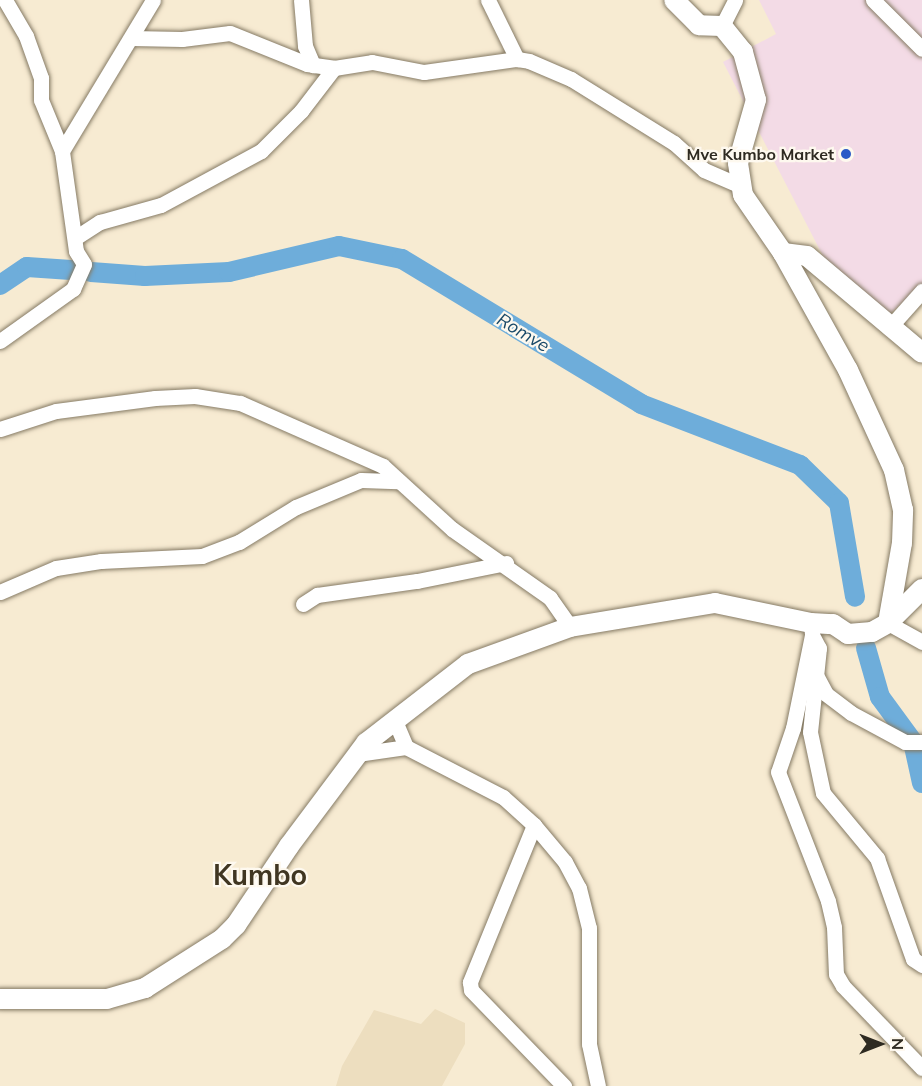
<!DOCTYPE html>
<html>
<head>
<meta charset="utf-8">
<style>
  body { margin:0 }
  #map { position:relative; width:922px; height:1086px; overflow:hidden; background:#f7ebd2; font-family:Mulish,sans-serif }
  div>[style] { position:absolute }
  [style*='--x'] { left:calc(var(--x)*1px); top:calc(var(--y)*1px); width:calc(var(--w)*1px); rotate:calc(var(--a)*1deg) }
  .commercial>* { inset:0; background:#f3dbe6 }
  .built>* { inset:0; background:#eddebf }
  .river>* { height:20px; margin:-10px; padding:0 10px; transform-origin:10px; border-radius:10px; background:#6eadda }
  .roads { filter:drop-shadow(0 0 2px #857a64) drop-shadow(0 0 2px #857a64) }
  .minor>* { height:15px; margin:-7.5px; padding:0 7.5px; transform-origin:7.5px; border-radius:7.5px; background:#fff }
  .major>* { height:20px; margin:-10px; padding:0 10px; transform-origin:10px; border-radius:10px; background:#fff }
  .dots>* { width:16px; height:16px; translate:-50% -50%; box-sizing:border-box; border:3px solid #fef9ef; border-radius:50% }
  span { translate:-50% -50%; white-space:nowrap; text-align:center; line-height:1.15; -webkit-text-stroke:4.5px #fef9ef; paint-order:stroke }
  .poi-label { font-size:16px; color:#2e2a21; font-weight:700 }
  .right { translate:-100% -50%; text-align:right }
  .water-label { font-size:18px; color:#1a4a69; font-style:italic }
  .town-label { font-size:28px; color:#403622; font-weight:700 }
  .north { position:absolute; left:850px; top:1014px; width:60px; height:60px; -webkit-text-stroke:4px #fef9ef; paint-order:stroke; rotate:90deg; font-size:16px; font-weight:700; line-height:24px; text-align:center; color:#2e2a21 }
  .north::after { content:''; display:block; margin:auto; width:21px; height:27px; background:#2e2a21; clip-path:polygon(50% 0,100% 100%,50% 72%,0 100%) }
</style>
</head>
<body>
<div id="map">
  <div class="commercial">
    <div style="clip-path:polygon(759px 0,922px 0,922px 285px,891px 313px,842px 293px,723px 62px,776px 34px)"></div>
  </div>
  <div class="built">
    <div style="clip-path:polygon(435px 1009px,465px 1023px,465px 1044px,442px 1086px,336px 1086px,342px 1066px,374px 1010px,421px 1024px)"></div>
  </div>
  <div class="river">
    <div style="--x:91;--y:272;--w:54;--a:4.2"></div>
    <div style="--x:145;--y:276;--w:84;--a:-2.7"></div>
    <div style="--x:229;--y:272;--w:113;--a:-13.3"></div>
    <div style="--x:339;--y:246;--w:64;--a:11.7"></div>
    <div style="--x:402;--y:259;--w:280;--a:31.2"></div>
    <div style="--x:641;--y:404;--w:170;--a:21"></div>
    <div style="--x:800;--y:465;--w:54;--a:44.3"></div>
    <div style="--x:839;--y:503;--w:95;--a:80.3"></div>
    <div style="--x:0;--y:285;--w:32;--a:-34"></div>
    <div style="--x:27;--y:267;--w:44;--a:3.9"></div>
    <div style="--x:866;--y:648;--w:51;--a:74.1"></div>
    <div style="--x:880;--y:697;--w:56;--a:53.7"></div>
    <div style="--x:913;--y:742;--w:42;--a:77.6"></div>
  </div>
  <div class="roads">
    <div class="minor">
      <div style="--x:5;--y:0;--w:42;--a:59.7"></div>
      <div style="--x:26;--y:36;--w:45;--a:70.3"></div>
      <div style="--x:41;--y:78;--w:22;--a:90"></div>
      <div style="--x:41;--y:100;--w:55;--a:67.6"></div>
      <div style="--x:301;--y:0;--w:46;--a:85"></div>
      <div style="--x:305;--y:46;--w:21;--a:67"></div>
      <div style="--x:488;--y:0;--w:66;--a:63.8"></div>
      <div style="--x:873;--y:0;--w:69;--a:45"></div>
      <div style="--x:722;--y:26;--w:29;--a:-63"></div>
      <div style="--x:131;--y:38;--w:51;--a:1.1"></div>
      <div style="--x:182;--y:39;--w:48;--a:-7.1"></div>
      <div style="--x:230;--y:33;--w:83;--a:21.9"></div>
      <div style="--x:307;--y:64;--w:27;--a:8"></div>
      <div style="--x:334;--y:68;--w:38;--a:-9"></div>
      <div style="--x:372;--y:62;--w:53;--a:10.9"></div>
      <div style="--x:424;--y:72;--w:94;--a:-8"></div>
      <div style="--x:517;--y:59;--w:12;--a:9"></div>
      <div style="--x:529;--y:61;--w:46;--a:23.2"></div>
      <div style="--x:571;--y:79;--w:121;--a:31.9"></div>
      <div style="--x:674;--y:143;--w:40;--a:42"></div>
      <div style="--x:704;--y:170;--w:40;--a:23.4"></div>
      <div style="--x:75;--y:238;--w:30;--a:-33"></div>
      <div style="--x:100;--y:222;--w:63;--a:-15.6"></div>
      <div style="--x:161;--y:205;--w:114;--a:-28.4"></div>
      <div style="--x:261;--y:151;--w:57;--a:-45"></div>
      <div style="--x:301;--y:111;--w:54;--a:-52.5"></div>
      <div style="--x:889;--y:328;--w:50;--a:-48.3"></div>
      <div style="--x:0;--y:341;--w:90;--a:-35.5"></div>
      <div style="--x:73;--y:289;--w:27;--a:-66"></div>
      <div style="--x:84;--y:264;--w:15;--a:-122"></div>
      <div style="--x:76;--y:251;--w:101;--a:-98"></div>
      <div style="--x:62;--y:151;--w:176;--a:-58.9"></div>
      <div style="--x:0;--y:429;--w:59;--a:-17.8"></div>
      <div style="--x:56;--y:411;--w:100;--a:-7.5"></div>
      <div style="--x:155;--y:398;--w:40;--a:-2.9"></div>
      <div style="--x:195;--y:396;--w:46;--a:8.8"></div>
      <div style="--x:240;--y:403;--w:156;--a:23.8"></div>
      <div style="--x:383;--y:466;--w:93;--a:42.4"></div>
      <div style="--x:452;--y:529;--w:120;--a:35.1"></div>
      <div style="--x:550;--y:598;--w:35;--a:55"></div>
      <div style="--x:0;--y:592;--w:61;--a:-23.2"></div>
      <div style="--x:56;--y:568;--w:46;--a:-8.8"></div>
      <div style="--x:101;--y:561;--w:101;--a:-2.8"></div>
      <div style="--x:202;--y:556;--w:40;--a:-21"></div>
      <div style="--x:239;--y:542;--w:67;--a:-31.6"></div>
      <div style="--x:296;--y:507;--w:70;--a:-22.6"></div>
      <div style="--x:361;--y:480;--w:37;--a:2"></div>
      <div style="--x:303;--y:604;--w:17;--a:-33"></div>
      <div style="--x:317;--y:595;--w:101;--a:-8"></div>
      <div style="--x:417;--y:581;--w:91;--a:-11.4"></div>
      <div style="--x:811;--y:623;--w:12;--a:85"></div>
      <div style="--x:812;--y:635;--w:95;--a:101.5"></div>
      <div style="--x:793;--y:728;--w:46;--a:108.8"></div>
      <div style="--x:778;--y:772;--w:138;--a:68.8"></div>
      <div style="--x:828;--y:901;--w:27;--a:77"></div>
      <div style="--x:834;--y:927;--w:47;--a:87.6"></div>
      <div style="--x:836;--y:974;--w:14;--a:60"></div>
      <div style="--x:843;--y:986;--w:114;--a:46.1"></div>
      <div style="--x:888;--y:623;--w:39;--a:29"></div>
      <div style="--x:812;--y:635;--w:15;--a:62"></div>
      <div style="--x:819;--y:648;--w:27;--a:96"></div>
      <div style="--x:816;--y:675;--w:21;--a:62"></div>
      <div style="--x:826;--y:694;--w:31;--a:37"></div>
      <div style="--x:851;--y:713;--w:61;--a:28.2"></div>
      <div style="--x:905;--y:742;--w:17;--a:0"></div>
      <div style="--x:816;--y:675;--w:57;--a:96"></div>
      <div style="--x:810;--y:732;--w:62;--a:78"></div>
      <div style="--x:823;--y:793;--w:85;--a:50.3"></div>
      <div style="--x:877;--y:858;--w:107;--a:70.4"></div>
      <div style="--x:913;--y:959;--w:11;--a:34"></div>
      <div style="--x:395;--y:721;--w:28;--a:67"></div>
      <div style="--x:357;--y:754;--w:49;--a:-8.1"></div>
      <div style="--x:406;--y:747;--w:109;--a:27.3"></div>
      <div style="--x:503;--y:797;--w:42;--a:42.1"></div>
      <div style="--x:534;--y:825;--w:48;--a:50"></div>
      <div style="--x:565;--y:862;--w:30;--a:62"></div>
      <div style="--x:579;--y:888;--w:41;--a:76"></div>
      <div style="--x:589;--y:928;--w:116;--a:90"></div>
      <div style="--x:589;--y:1044;--w:43;--a:77.9"></div>
      <div style="--x:534;--y:825;--w:170;--a:112.2"></div>
      <div style="--x:470;--y:982;--w:8;--a:83"></div>
      <div style="--x:471;--y:990;--w:134;--a:45.9"></div>
    </div>
    <div class="major">
      <div style="--x:783;--y:253;--w:24;--a:7"></div>
      <div style="--x:807;--y:256;--w:150;--a:40.1"></div>
      <div style="--x:888;--y:623;--w:48;--a:-45"></div>
      <div style="--x:0;--y:999;--w:107;--a:0"></div>
      <div style="--x:107;--y:999;--w:40;--a:-16"></div>
      <div style="--x:145;--y:988;--w:91;--a:-32.5"></div>
      <div style="--x:222;--y:939;--w:20;--a:-45"></div>
      <div style="--x:236;--y:925;--w:95;--a:-56.1"></div>
      <div style="--x:289;--y:846;--w:129;--a:-53.2"></div>
      <div style="--x:366;--y:743;--w:129;--a:-37.8"></div>
      <div style="--x:468;--y:664;--w:109;--a:-19.9"></div>
      <div style="--x:570;--y:627;--w:147;--a:-9.4"></div>
      <div style="--x:715;--y:603;--w:98;--a:11.8"></div>
      <div style="--x:811;--y:623;--w:22;--a:3"></div>
      <div style="--x:833;--y:624;--w:18;--a:34"></div>
      <div style="--x:848;--y:634;--w:24;--a:-5"></div>
      <div style="--x:872;--y:632;--w:18;--a:-29"></div>
      <div style="--x:888;--y:623;--w:81;--a:-80.1"></div>
      <div style="--x:902;--y:543;--w:33;--a:-88"></div>
      <div style="--x:903;--y:510;--w:41;--a:-102.7"></div>
      <div style="--x:894;--y:470;--w:110;--a:-114.7"></div>
      <div style="--x:848;--y:370;--w:134;--a:-119.1"></div>
      <div style="--x:783;--y:253;--w:70;--a:-124.6"></div>
      <div style="--x:743;--y:195;--w:32;--a:-99"></div>
      <div style="--x:738;--y:163;--w:66;--a:-74.1"></div>
      <div style="--x:756;--y:100;--w:50;--a:-105.2"></div>
      <div style="--x:743;--y:52;--w:33;--a:-129"></div>
      <div style="--x:722;--y:26;--w:23;--a:-178"></div>
      <div style="--x:699;--y:25;--w:35;--a:-135"></div>
    </div>
  </div>
  <div class="dots">
    <div style="left:846px;top:154px;background:#2a59c7"></div>
  </div>
  <div class="poi-label">
    <span class="right" style="left:834px;top:154px">Mve Kumbo Market</span>
  </div>
  <div class="water-label">
    <span style="left:523px;top:333px;rotate:31deg">Romve</span>
  </div>
  <div class="town-label">
    <span style="left:260px;top:875px">Kumbo</span>
  </div>
  <div class="north">N</div>
</div>
</body>
</html>
